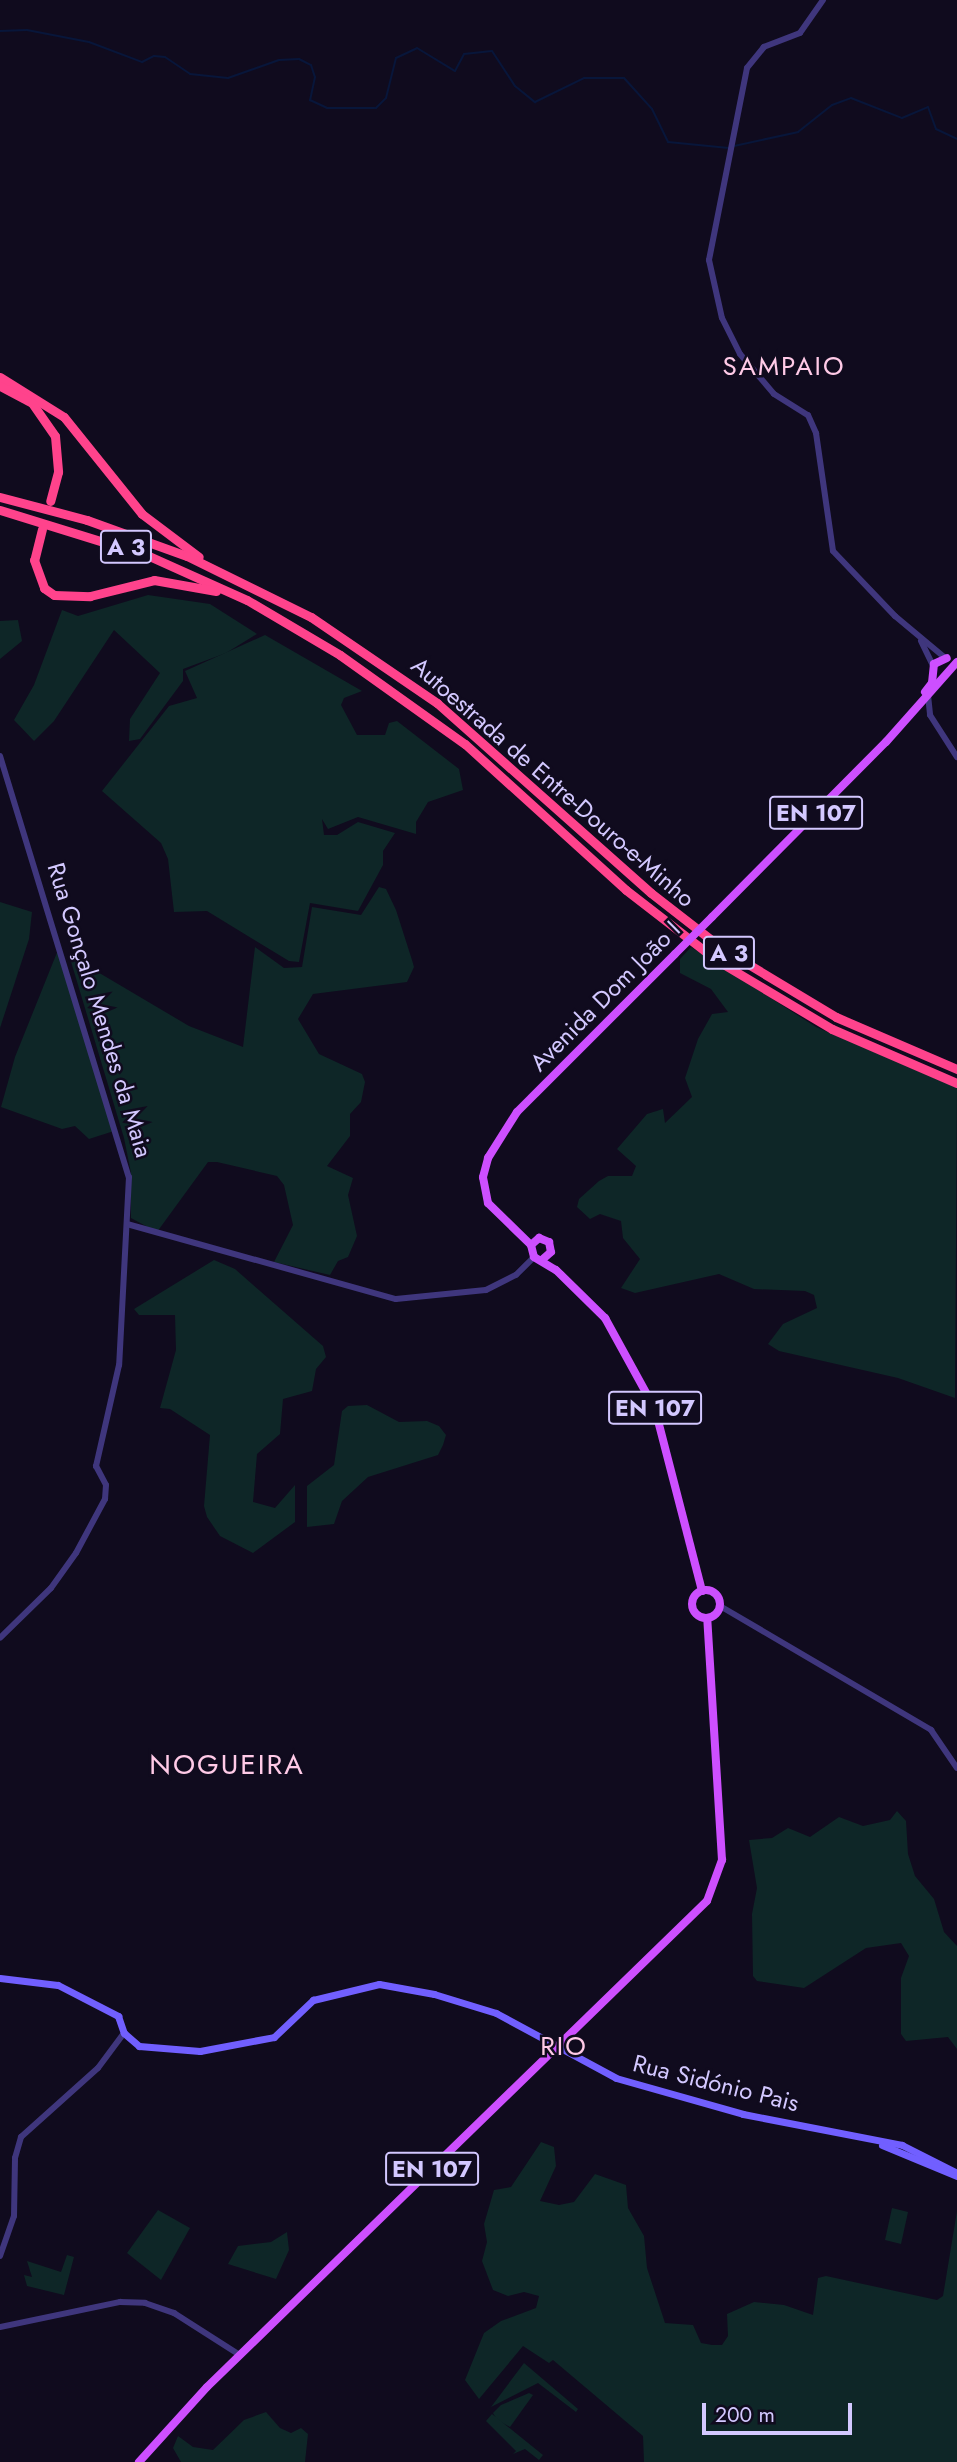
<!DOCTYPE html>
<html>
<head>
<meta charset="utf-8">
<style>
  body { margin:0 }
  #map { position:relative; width:957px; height:2462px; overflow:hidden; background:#100b1e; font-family:Jost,sans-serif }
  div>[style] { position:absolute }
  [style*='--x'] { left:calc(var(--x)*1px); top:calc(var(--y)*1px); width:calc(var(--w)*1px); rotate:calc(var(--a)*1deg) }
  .green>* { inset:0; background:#0e2627 }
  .stream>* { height:2px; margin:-1px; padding:0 1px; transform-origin:1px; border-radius:1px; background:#08163a }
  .tertiary>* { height:6px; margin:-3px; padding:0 3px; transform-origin:3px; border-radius:3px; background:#3f367d }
  .secondary>* { height:7px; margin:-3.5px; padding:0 3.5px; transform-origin:3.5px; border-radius:3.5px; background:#715fff }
  .primary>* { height:8px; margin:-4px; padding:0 4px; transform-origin:4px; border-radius:4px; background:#cd4fff }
  .primary>.ring { margin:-4px; padding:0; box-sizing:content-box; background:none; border:8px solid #cd4fff; border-radius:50% }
  .motorway>* { height:9px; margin:-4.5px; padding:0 4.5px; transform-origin:4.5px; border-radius:4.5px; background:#ff438c }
  .primary-bridge>* { height:8px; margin:-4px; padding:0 4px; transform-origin:4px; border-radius:4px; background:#cd4fff }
  span { translate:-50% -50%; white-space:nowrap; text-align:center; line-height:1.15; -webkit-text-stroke:5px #100b1e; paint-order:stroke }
  .shield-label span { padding:2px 5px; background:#100b1e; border:2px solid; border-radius:5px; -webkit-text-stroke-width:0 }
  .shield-label { font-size:23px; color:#d3c8ff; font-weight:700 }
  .street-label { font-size:24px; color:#d3c8ff }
  .neighbourhood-label { font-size:26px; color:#ffcae7; letter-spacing:2px }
  .quarter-label { font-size:28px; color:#ffcae7; letter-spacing:2px }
  .scale { position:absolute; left:702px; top:2403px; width:150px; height:32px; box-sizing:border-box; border:4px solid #d3c8ff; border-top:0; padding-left:9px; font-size:21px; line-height:24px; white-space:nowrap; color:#d3c8ff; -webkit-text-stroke:5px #100b1e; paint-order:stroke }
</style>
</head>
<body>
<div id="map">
  <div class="green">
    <div style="clip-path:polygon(148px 595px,210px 604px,257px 634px,226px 653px,183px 669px,183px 681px,140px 739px,129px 741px,130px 719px,160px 673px,114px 630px,54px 721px,34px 741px,14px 720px,34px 685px,62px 610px,78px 616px)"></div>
    <div style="clip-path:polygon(18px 620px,22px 641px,0 659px,0 621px)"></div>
    <div style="clip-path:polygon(265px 635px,362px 691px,344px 698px,341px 705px,357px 735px,385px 735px,389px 723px,397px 721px,459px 769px,463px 790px,428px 802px,416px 822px,416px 834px,358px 817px,328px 829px,322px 819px,324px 835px,337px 835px,358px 822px,395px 833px,383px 851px,383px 865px,358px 911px,310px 903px,299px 962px,289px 961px,207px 911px,174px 912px,168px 859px,161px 843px,102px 791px,169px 706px,197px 698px,185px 671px)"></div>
    <div style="clip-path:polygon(379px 887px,386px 889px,396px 910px,412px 960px,414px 967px,407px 982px,313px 994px,298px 1019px,319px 1054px,362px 1074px,365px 1082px,361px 1102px,350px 1114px,350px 1136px,327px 1166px,353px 1178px,348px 1195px,357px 1236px,348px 1257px,338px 1261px,330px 1275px,274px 1262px,293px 1225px,284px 1185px,277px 1176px,217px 1162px,208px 1162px,157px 1232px,131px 1218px,131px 1173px,124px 1138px,69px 955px,189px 1026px,243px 1047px,255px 947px,284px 968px,302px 967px,312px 907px,361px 915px)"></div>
    <div style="clip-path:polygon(0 902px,32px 912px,29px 939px,0 1028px)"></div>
    <div style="clip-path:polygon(691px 947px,816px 1027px,957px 1088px,955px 1398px,898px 1378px,779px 1351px,768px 1344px,783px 1324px,817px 1308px,814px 1295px,805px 1291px,754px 1289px,719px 1274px,635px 1293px,621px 1288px,640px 1259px,623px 1238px,621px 1221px,600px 1214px,590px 1219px,577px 1207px,579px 1199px,599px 1181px,608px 1176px,632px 1176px,636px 1166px,617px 1149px,647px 1114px,663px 1109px,665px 1123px,692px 1097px,685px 1078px,698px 1039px,712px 1014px,728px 1012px,711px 989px,680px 973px,680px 959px)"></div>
    <div style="clip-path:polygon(58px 950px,114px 1131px,89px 1139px,75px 1126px,62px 1129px,1px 1107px,15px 1057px)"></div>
    <div style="clip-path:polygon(214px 1260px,235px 1269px,323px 1346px,326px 1357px,316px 1369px,312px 1391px,283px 1399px,280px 1434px,257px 1454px,253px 1502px,275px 1508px,295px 1485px,295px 1522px,253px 1553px,220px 1536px,207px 1517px,204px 1506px,210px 1435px,170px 1409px,160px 1408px,176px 1350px,175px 1315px,139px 1315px,134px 1309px)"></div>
    <div style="clip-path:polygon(367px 1405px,399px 1422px,427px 1421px,439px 1426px,446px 1435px,443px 1445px,438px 1455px,368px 1477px,342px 1501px,334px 1524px,307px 1527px,307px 1486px,334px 1465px,342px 1411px,348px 1406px)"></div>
    <div style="clip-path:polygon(897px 1811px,906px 1821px,908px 1854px,915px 1876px,934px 1899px,944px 1932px,957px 1946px,957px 2049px,948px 2037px,906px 2041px,901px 2034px,901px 1978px,909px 1956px,901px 1943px,866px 1948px,804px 1988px,757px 1981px,753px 1976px,752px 1914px,757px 1888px,749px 1840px,772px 1838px,788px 1828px,810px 1837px,839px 1817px,863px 1826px,890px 1820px)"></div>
    <div style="clip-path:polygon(541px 2142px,554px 2147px,556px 2166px,540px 2201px,559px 2205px,574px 2202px,595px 2174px,626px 2185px,628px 2208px,644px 2236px,647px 2268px,665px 2323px,693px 2325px,701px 2343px,712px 2345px,722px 2345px,728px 2336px,727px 2314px,754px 2302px,784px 2305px,813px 2315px,818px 2278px,826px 2276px,937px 2300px,943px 2296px,957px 2211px,957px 2462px,644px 2462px,643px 2436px,553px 2360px,549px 2363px,523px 2346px,479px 2399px,465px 2380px,484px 2333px,501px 2321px,536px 2308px,539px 2296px,524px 2292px,508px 2296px,493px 2290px,482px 2261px,487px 2242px,484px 2224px,494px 2190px,511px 2187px)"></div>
    <div style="clip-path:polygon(892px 2208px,908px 2212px,901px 2244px,885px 2240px)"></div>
    <div style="clip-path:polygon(158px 2210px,190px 2228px,161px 2280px,127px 2253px)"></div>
    <div style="clip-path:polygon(287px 2232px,289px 2250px,276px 2279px,228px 2264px,238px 2246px,271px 2242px)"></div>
    <div style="clip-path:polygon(67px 2255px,74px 2257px,64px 2295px,27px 2286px,24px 2275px,32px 2277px,27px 2261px,61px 2272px)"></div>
    <div style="clip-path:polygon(524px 2363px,578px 2409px,576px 2412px,538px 2383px,491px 2407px)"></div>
    <div style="clip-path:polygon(529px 2393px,533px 2395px,510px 2427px,497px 2420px,493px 2413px,501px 2405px)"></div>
    <div style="clip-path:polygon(266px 2412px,280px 2428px,291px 2433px,301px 2428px,308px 2434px,305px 2462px,181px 2462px,173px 2448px,178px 2436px,193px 2447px,213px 2450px,244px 2420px)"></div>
    <div style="clip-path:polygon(492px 2414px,543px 2455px,539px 2460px,525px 2449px,513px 2454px,516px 2451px,486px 2421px)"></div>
  </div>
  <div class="stream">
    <div style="--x:0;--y:31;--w:27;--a:-2"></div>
    <div style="--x:27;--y:30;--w:63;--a:11"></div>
    <div style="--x:89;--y:42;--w:57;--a:20.7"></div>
    <div style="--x:142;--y:62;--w:13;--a:-27"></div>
    <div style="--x:154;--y:56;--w:11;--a:5"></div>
    <div style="--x:165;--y:57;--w:30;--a:34"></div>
    <div style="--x:190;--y:74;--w:38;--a:6"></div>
    <div style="--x:228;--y:78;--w:54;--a:-19.4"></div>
    <div style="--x:279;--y:60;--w:20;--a:-3"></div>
    <div style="--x:299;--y:59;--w:13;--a:27"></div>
    <div style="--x:311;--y:65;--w:13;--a:72"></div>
    <div style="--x:315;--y:77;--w:24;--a:102"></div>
    <div style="--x:310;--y:100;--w:19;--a:25"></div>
    <div style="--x:327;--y:108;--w:49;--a:0"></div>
    <div style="--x:376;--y:108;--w:14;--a:-45"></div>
    <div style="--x:386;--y:98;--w:41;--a:-76"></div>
    <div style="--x:396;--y:58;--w:23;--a:-25"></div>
    <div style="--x:417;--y:48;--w:44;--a:31.2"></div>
    <div style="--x:455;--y:71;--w:19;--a:-62"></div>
    <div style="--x:464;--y:54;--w:28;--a:-6"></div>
    <div style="--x:492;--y:51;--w:42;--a:56.7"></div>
    <div style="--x:515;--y:86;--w:26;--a:39"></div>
    <div style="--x:535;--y:102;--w:55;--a:-26.1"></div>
    <div style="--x:584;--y:78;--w:40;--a:0"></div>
    <div style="--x:624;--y:78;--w:42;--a:47.9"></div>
    <div style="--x:652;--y:109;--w:37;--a:64"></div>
    <div style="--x:668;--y:142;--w:61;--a:5.6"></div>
    <div style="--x:734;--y:146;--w:66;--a:-12.3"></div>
    <div style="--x:798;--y:132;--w:43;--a:-38.5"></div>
    <div style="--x:832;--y:105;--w:20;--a:-20"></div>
    <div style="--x:851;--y:98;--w:55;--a:21.4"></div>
    <div style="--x:902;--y:118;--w:28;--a:-23"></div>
    <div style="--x:928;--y:107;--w:23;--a:70"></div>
    <div style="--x:936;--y:129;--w:23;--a:25"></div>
  </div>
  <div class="tertiary">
    <div style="--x:823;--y:0;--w:40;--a:124.9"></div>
    <div style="--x:800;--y:33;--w:39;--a:159"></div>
    <div style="--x:764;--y:47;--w:27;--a:129"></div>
    <div style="--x:747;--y:68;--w:196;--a:101.2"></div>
    <div style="--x:709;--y:260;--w:59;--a:77.4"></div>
    <div style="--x:722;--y:318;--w:40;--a:63.4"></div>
    <div style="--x:740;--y:354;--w:52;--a:49.6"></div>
    <div style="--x:774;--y:394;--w:40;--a:32"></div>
    <div style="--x:808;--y:415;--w:20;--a:66"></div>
    <div style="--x:816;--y:433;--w:119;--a:81.8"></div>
    <div style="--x:833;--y:551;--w:90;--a:46.4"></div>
    <div style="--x:895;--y:616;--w:64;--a:39.9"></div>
    <div style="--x:921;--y:641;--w:28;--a:64"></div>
    <div style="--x:928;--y:695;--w:20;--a:84"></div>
    <div style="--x:930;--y:715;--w:50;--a:57.3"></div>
    <div style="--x:0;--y:756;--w:440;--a:73"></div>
    <div style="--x:129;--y:1177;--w:188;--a:93"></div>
    <div style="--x:119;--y:1365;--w:104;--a:102.8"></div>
    <div style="--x:96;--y:1466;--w:21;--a:62"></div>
    <div style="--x:106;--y:1485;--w:14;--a:94"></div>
    <div style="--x:105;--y:1499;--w:61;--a:118.2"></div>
    <div style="--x:76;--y:1553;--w:43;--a:125.5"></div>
    <div style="--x:51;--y:1588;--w:71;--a:135.6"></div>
    <div style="--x:127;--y:1224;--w:279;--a:15.6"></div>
    <div style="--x:396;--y:1299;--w:90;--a:-5.7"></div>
    <div style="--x:486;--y:1290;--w:34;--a:-27"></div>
    <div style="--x:516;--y:1275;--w:25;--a:-45"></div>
    <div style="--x:720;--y:1606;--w:245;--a:30.4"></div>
    <div style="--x:931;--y:1730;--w:46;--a:55.6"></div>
    <div style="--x:0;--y:2256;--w:42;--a:-70.7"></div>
    <div style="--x:14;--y:2216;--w:58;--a:-89"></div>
    <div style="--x:15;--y:2158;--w:22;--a:-74"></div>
    <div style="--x:21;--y:2137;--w:103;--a:-41.9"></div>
    <div style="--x:98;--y:2068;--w:44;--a:-53.4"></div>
    <div style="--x:0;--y:2327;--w:123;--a:-11.8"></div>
    <div style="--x:120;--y:2302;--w:25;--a:2"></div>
    <div style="--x:145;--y:2303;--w:31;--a:19"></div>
    <div style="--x:174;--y:2313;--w:78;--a:32.5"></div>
  </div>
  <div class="secondary">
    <div style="--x:0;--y:1978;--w:58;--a:6.9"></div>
    <div style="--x:58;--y:1985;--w:68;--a:27.3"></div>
    <div style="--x:118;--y:2016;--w:18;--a:71"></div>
    <div style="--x:124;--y:2033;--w:20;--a:41"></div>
    <div style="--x:139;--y:2046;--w:61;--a:4.7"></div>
    <div style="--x:200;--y:2051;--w:75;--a:-10.7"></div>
    <div style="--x:274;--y:2037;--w:54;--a:-43.5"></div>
    <div style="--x:313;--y:2000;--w:68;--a:-13.6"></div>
    <div style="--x:379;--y:1984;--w:56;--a:10.3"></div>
    <div style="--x:434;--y:1994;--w:65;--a:17"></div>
    <div style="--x:496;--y:2013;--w:136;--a:28.4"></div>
    <div style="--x:616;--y:2078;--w:132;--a:15.8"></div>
    <div style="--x:743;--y:2114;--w:162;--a:11"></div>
    <div style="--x:902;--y:2145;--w:62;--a:27"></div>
    <div style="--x:882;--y:2145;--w:81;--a:22.5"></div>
  </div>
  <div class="primary">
    <div style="--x:925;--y:692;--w:11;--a:-52"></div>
    <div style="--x:932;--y:683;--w:19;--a:-84"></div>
    <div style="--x:934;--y:664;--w:14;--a:-25"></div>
    <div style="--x:712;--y:917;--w:247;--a:-45.2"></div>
    <div style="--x:886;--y:742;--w:107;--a:-48.4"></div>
    <div style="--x:531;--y:1245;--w:12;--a:76"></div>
    <div style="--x:534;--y:1257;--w:26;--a:31"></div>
    <div style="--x:556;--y:1270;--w:69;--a:44.4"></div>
    <div style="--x:605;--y:1318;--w:104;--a:61.2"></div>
    <div style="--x:655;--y:1409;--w:188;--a:75.5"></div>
    <div style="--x:531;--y:1245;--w:60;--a:-135.7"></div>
    <div style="--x:488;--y:1203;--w:26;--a:-101"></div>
    <div style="--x:483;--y:1177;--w:20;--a:-75"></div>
    <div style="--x:488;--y:1158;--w:54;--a:-57.8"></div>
    <div style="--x:517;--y:1112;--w:223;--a:-45"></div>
    <div style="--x:531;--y:1245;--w:11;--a:-41"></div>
    <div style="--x:539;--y:1238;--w:11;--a:22"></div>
    <div style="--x:549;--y:1242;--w:10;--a:79"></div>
    <div style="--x:551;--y:1252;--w:11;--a:139"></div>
    <div class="ring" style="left:692px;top:1590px;width:20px;height:20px"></div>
    <div style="--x:139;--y:2462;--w:101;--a:-47.8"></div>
    <div style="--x:207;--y:2387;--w:697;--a:-44.19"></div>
    <div style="--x:707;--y:1901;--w:44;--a:-69.9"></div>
    <div style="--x:722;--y:1860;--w:242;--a:-93.5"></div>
  </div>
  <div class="motorway">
    <div style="--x:0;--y:377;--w:75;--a:32"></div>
    <div style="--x:64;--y:417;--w:124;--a:51.2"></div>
    <div style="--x:142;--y:514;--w:71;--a:37"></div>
    <div style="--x:0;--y:386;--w:36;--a:28"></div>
    <div style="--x:32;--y:403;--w:40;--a:55.1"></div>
    <div style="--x:55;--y:436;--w:36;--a:85"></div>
    <div style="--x:58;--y:472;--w:30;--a:105"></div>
    <div style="--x:0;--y:497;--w:90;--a:14.8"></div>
    <div style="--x:87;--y:520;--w:106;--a:19.8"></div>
    <div style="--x:187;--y:556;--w:138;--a:26.2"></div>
    <div style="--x:311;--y:617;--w:153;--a:34.3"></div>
    <div style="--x:437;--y:703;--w:286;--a:41.6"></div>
    <div style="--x:651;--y:893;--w:91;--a:37.9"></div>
    <div style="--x:723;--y:949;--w:132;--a:31"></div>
    <div style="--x:836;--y:1017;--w:132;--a:23.3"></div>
    <div style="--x:0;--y:510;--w:156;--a:17.2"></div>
    <div style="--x:149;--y:556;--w:107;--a:24.2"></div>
    <div style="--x:247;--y:600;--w:108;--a:30.6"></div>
    <div style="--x:340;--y:655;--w:153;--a:35.5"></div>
    <div style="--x:465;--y:744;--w:217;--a:42.2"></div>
    <div style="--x:626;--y:890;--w:116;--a:37.7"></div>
    <div style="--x:718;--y:961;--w:133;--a:30.8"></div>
    <div style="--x:832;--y:1029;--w:136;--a:23.4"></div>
    <div style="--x:42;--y:529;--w:32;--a:104"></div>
    <div style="--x:34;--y:560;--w:30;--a:70"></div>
    <div style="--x:44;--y:588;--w:12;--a:35"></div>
    <div style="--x:54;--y:595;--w:36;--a:2"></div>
    <div style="--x:90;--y:596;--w:66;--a:-14"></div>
    <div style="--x:154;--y:580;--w:63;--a:10.1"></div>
  </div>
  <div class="primary-bridge">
    <div style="--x:675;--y:954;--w:52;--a:-45"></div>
  </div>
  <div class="shield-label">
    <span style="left:126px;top:547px">A 3</span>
    <span style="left:816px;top:813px">EN 107</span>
    <span style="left:729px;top:953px">A 3</span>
    <span style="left:655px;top:1408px">EN 107</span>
    <span style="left:432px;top:2169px">EN 107</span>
  </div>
  <div class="street-label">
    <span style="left:553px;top:782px;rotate:41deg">Autoestrada de Entre-Douro-e-Minho</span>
    <span style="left:605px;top:996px;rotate:-45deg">Avenida Dom João I</span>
    <span style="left:100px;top:1010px;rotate:73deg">Rua Gonçalo Mendes da Maia</span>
    <span style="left:716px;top:2083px;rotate:14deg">Rua Sidónio Pais</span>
  </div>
  <div class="neighbourhood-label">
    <span style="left:784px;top:367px">SAMPAIO</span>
    <span style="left:564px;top:2047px">RIO</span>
  </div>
  <div class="quarter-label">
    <span style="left:227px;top:1765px">NOGUEIRA</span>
  </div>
  <div class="scale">200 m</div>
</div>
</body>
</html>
